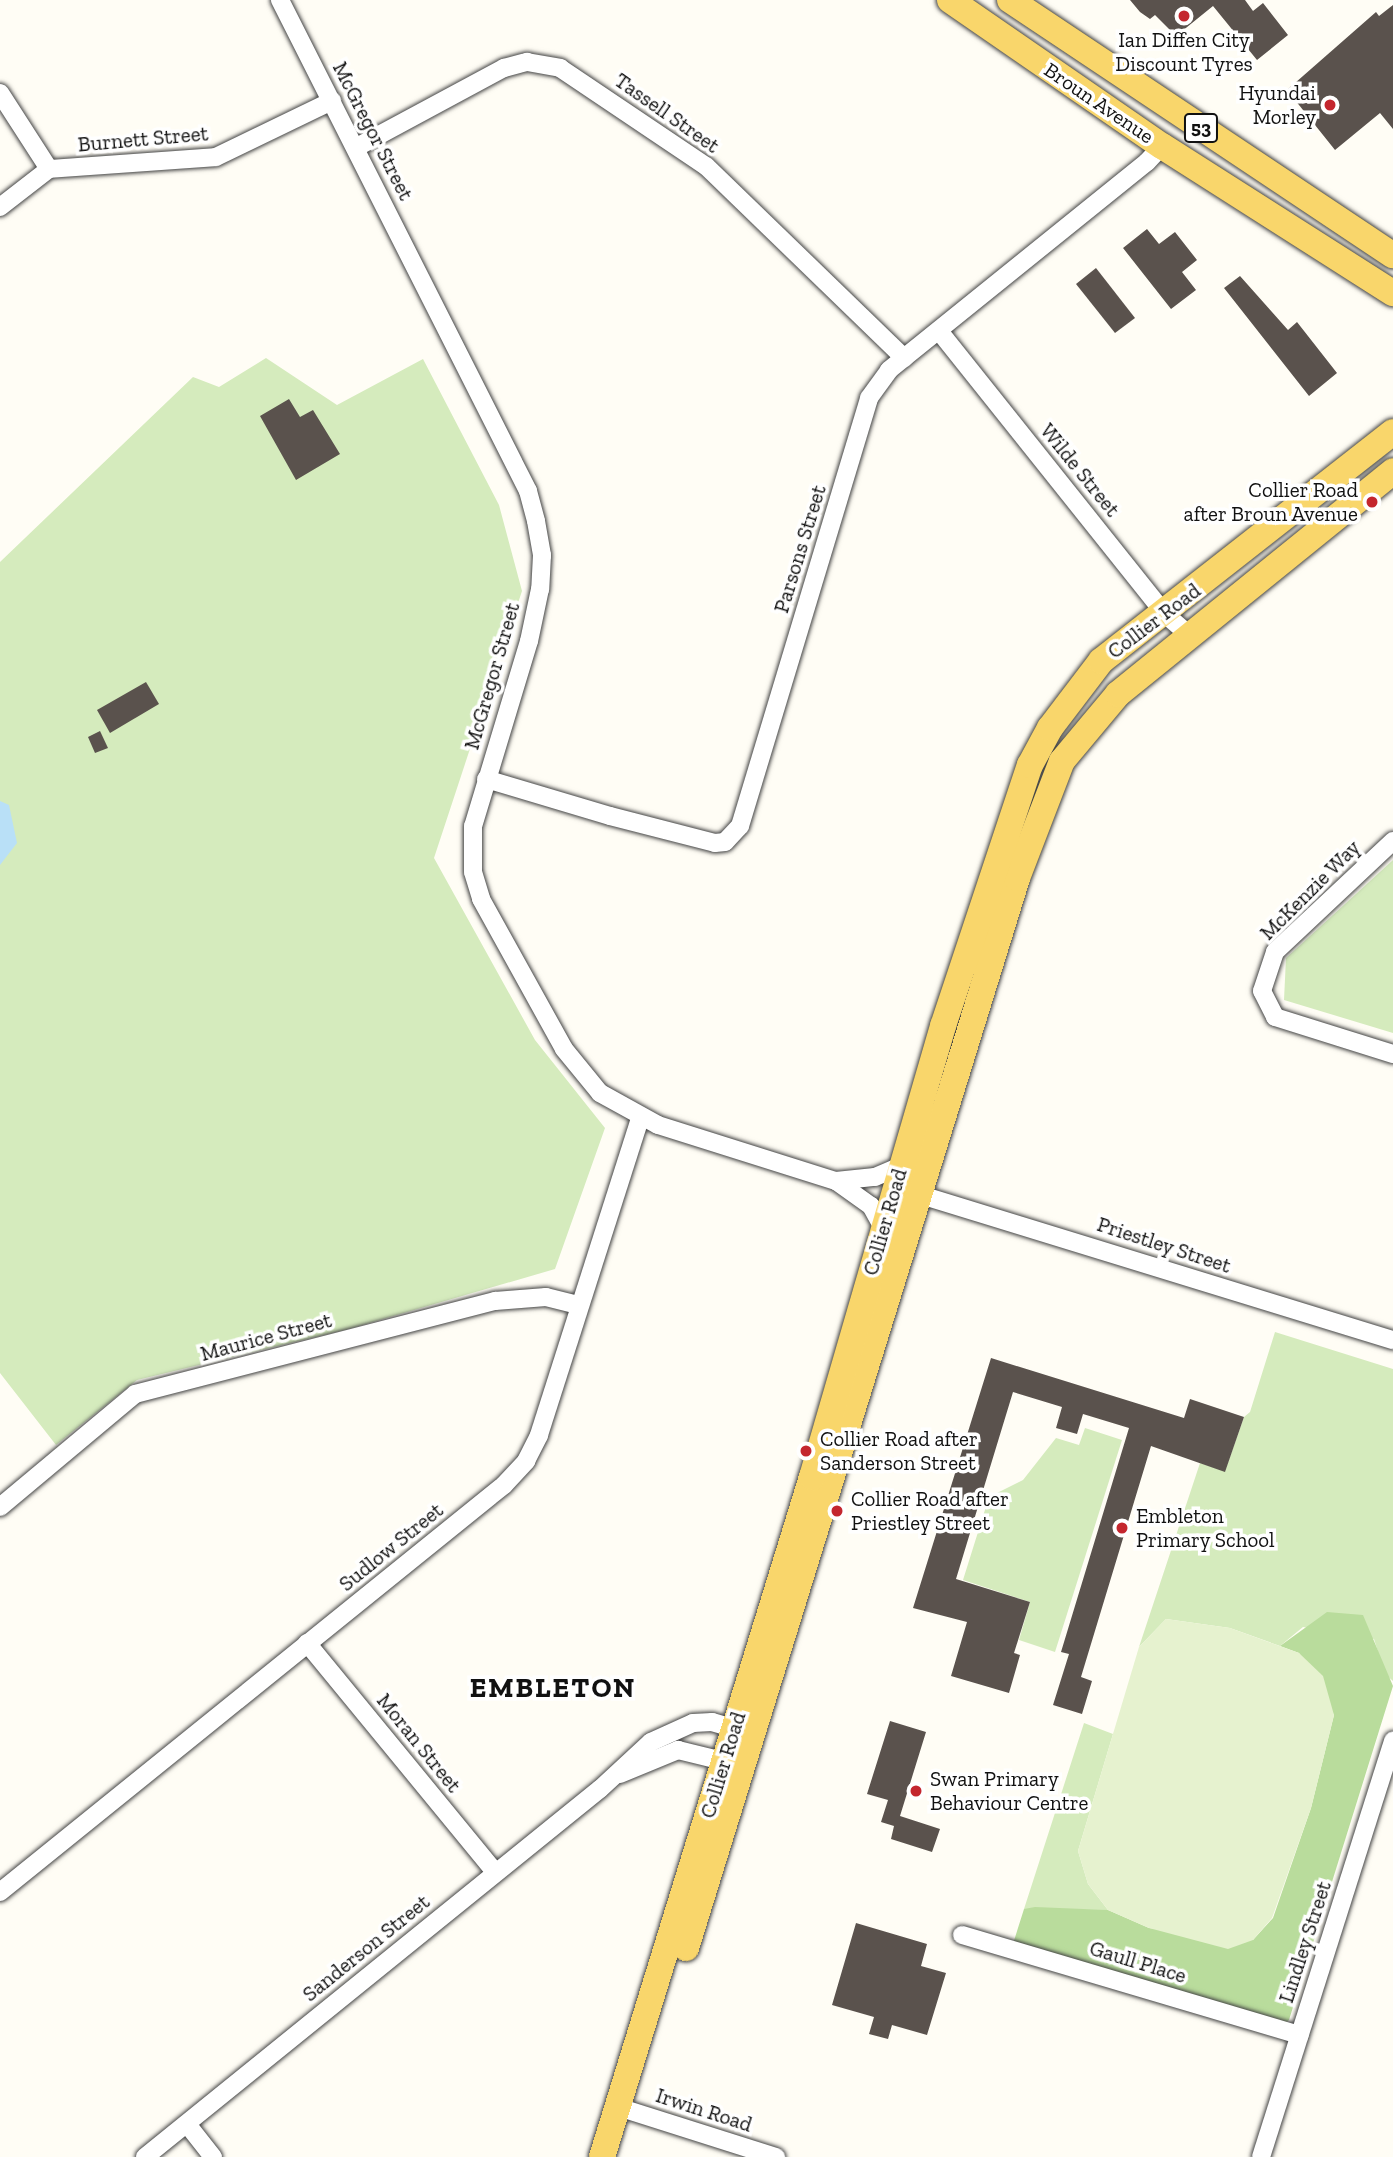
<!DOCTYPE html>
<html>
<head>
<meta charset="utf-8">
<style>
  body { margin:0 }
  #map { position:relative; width:1393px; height:2157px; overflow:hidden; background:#fffdf5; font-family:"Zilla Slab",serif }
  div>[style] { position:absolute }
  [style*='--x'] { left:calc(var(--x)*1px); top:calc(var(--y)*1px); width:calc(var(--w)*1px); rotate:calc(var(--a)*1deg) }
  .green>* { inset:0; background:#d5ebbd }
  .forest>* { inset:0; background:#b9dc9c }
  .pitch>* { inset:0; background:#e6f2cf }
  .water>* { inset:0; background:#b9e0f7 }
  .building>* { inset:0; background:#5a524d }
  .roads { filter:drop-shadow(0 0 2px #444) drop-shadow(0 0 2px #444) }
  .street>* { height:18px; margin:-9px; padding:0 9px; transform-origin:9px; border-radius:9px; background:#fff }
  .primary>* { height:26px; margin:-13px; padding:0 13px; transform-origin:13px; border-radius:13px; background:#f9d66b }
  .dots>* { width:19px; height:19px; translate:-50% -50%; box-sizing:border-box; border:4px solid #fff; border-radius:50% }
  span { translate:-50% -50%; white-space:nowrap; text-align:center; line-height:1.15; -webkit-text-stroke:7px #fff; paint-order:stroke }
  .shield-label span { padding:2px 5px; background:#fff; border:2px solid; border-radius:5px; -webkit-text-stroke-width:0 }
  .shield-label { font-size:19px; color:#111; font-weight:700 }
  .poi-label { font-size:21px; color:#111 }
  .right { translate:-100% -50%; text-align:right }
  .left { translate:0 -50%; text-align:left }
  .street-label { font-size:21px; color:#111 }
  .district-label { font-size:28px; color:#111; font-weight:700; letter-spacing:2px }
</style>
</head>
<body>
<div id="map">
  <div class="green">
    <div style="clip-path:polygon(266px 358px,337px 405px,423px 359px,499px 505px,522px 591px,434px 858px,535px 1040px,605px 1128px,555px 1269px,349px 1329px,137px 1380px,56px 1445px,0 1373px,0 562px,193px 377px,219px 387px)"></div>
    <div style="clip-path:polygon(1393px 860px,1393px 1033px,1284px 1000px,1286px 958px)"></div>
    <div style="clip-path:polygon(1275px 1332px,1393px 1369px,1393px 1681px,1385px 1674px,1374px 1639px,1303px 1627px,1280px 1646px,1230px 1628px,1166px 1619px,1139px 1647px,1200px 1463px,1225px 1471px,1244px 1417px,1250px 1412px)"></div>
    <div style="clip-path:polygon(1085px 1428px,1122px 1440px,1055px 1652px,1019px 1640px,1030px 1602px,963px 1580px,989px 1497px,1023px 1480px,1056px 1438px,1079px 1445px)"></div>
    <div style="clip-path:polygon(1084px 1723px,1113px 1734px,1078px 1851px,1088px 1884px,1108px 1910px,1024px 1909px)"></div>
  </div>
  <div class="forest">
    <div style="clip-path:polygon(1327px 1612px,1363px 1615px,1393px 1686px,1289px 2020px,1279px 2029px,1012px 1947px,1024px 1909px,1035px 1907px,1108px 1910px,1149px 1928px,1253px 1940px,1273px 1918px,1311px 1808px,1334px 1715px,1299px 1653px,1280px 1646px)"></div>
  </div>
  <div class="pitch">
    <div style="clip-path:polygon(1166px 1619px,1230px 1628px,1299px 1653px,1323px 1676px,1334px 1715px,1311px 1808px,1272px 1918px,1253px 1940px,1228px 1949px,1149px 1928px,1108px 1910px,1088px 1884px,1078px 1851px,1139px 1647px)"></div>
  </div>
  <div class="water">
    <div style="clip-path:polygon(0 801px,9px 805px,17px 843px,0 865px)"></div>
  </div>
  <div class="building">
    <div style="clip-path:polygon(1130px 0,1245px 0,1253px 11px,1263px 3px,1288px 35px,1257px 60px,1213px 6px,1176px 36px,1155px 15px,1150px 19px,1140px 12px)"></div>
    <div style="clip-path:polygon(1393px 5px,1393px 129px,1380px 113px,1335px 150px,1287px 90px,1376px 12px,1379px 16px)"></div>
    <div style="clip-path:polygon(1147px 229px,1159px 244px,1175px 232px,1197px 260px,1182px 272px,1196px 290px,1171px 309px,1123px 248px)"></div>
    <div style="clip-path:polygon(1096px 268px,1135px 318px,1115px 333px,1076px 284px)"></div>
    <div style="clip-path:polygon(1240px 276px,1288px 330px,1297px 322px,1337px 373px,1309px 396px,1224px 288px)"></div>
    <div style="clip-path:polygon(289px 399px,300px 417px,313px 410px,340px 454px,296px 480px,260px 416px)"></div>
    <div style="clip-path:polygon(146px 682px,159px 704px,110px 733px,97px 710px)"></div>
    <div style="clip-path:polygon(100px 731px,108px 748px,95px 753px,88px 737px)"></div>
    <div style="clip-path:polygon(991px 1358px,1184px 1418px,1190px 1399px,1244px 1417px,1225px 1472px,1151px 1446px,1081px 1677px,1092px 1681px,1082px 1714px,1053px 1705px,1069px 1654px,1061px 1652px,1129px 1428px,1083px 1414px,1077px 1434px,1056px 1428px,1062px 1407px,1013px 1392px,956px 1579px,1030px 1602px,1014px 1653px,1020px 1655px,1009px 1693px,951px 1676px,967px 1622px,913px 1608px)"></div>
    <div style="clip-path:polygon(890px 1721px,926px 1732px,900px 1816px,940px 1829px,932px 1852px,891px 1839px,894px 1826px,881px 1822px,888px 1800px,867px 1794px)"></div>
    <div style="clip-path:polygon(856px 1923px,927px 1944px,921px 1966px,946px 1973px,927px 2035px,892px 2025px,888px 2039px,869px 2034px,874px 2017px,832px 2005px)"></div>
  </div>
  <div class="roads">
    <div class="street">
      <div style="--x:280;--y:0;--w:550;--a:63.2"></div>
      <div style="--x:528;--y:491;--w:31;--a:75"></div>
      <div style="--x:536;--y:521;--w:35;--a:80"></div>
      <div style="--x:542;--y:555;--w:34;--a:93"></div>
      <div style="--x:540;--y:589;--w:53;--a:101.9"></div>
      <div style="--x:529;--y:641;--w:193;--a:106.8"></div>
      <div style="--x:473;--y:826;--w:46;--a:90"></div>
      <div style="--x:473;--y:872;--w:28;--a:73"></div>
      <div style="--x:481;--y:899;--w:171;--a:61"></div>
      <div style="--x:564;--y:1049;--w:57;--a:50.7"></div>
      <div style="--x:600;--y:1093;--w:66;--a:28.9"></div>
      <div style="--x:658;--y:1125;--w:187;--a:17.5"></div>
      <div style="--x:836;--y:1181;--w:43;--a:35.5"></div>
      <div style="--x:871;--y:1206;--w:25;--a:61"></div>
      <div style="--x:0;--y:93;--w:90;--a:57.2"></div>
      <div style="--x:357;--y:147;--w:167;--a:-28.3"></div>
      <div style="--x:504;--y:68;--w:24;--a:-15"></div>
      <div style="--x:527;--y:62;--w:34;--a:10"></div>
      <div style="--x:560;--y:68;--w:176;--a:33.9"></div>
      <div style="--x:706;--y:166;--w:276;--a:44.1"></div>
      <div style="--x:0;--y:207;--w:62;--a:-37.8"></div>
      <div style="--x:49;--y:169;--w:167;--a:-4.1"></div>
      <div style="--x:216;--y:157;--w:129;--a:-25.8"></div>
      <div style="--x:939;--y:331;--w:362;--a:51.4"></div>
      <div style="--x:1165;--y:614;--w:32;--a:41"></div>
      <div style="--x:486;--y:779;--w:129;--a:16.6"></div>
      <div style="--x:610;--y:816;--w:108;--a:14.4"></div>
      <div style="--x:715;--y:843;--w:10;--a:-6"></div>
      <div style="--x:725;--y:842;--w:22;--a:-47"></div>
      <div style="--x:740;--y:826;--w:447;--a:-73.2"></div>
      <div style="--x:869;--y:398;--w:34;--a:-54"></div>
      <div style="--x:889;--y:370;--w:331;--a:-38.9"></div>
      <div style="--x:1147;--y:162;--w:22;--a:-47"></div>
      <div style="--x:1393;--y:841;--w:162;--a:136.8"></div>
      <div style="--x:1275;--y:952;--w:41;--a:108.4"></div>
      <div style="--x:1262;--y:991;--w:29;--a:63"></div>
      <div style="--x:1275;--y:1017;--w:124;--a:17.4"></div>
      <div style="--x:836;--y:1181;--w:39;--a:-6"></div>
      <div style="--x:875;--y:1177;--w:28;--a:-23"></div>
      <div style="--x:921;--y:1195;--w:494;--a:17.1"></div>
      <div style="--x:0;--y:1507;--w:176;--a:-39.9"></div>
      <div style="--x:135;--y:1394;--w:372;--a:-14.5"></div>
      <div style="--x:495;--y:1301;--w:51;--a:-4.5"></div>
      <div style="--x:546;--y:1297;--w:34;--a:14"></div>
      <div style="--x:307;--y:1643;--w:296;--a:50.6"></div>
      <div style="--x:620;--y:1774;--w:63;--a:-22.5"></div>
      <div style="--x:678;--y:1750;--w:59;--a:13.8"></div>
      <div style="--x:0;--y:1892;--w:648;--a:-38.92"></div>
      <div style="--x:504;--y:1485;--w:33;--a:-47"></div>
      <div style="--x:526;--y:1461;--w:29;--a:-63"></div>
      <div style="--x:539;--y:1435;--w:333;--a:-72.3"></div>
      <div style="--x:962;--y:1935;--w:352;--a:16.5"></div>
      <div style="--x:618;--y:2107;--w:166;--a:17.6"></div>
      <div style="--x:187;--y:2124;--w:42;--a:51.8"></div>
      <div style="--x:145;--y:2157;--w:585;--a:-38.97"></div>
      <div style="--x:600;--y:1789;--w:69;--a:-42.7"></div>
      <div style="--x:651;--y:1742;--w:46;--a:-24.3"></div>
      <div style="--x:693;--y:1723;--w:19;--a:-3"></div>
      <div style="--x:712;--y:1722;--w:32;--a:16"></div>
      <div style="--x:1261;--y:2157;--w:437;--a:-72.4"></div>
    </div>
    <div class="primary">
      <div style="--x:950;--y:0;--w:257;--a:34.6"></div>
      <div style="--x:1162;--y:146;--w:274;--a:32.5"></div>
      <div style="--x:1010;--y:0;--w:460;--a:33.7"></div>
      <div style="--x:686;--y:1948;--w:1120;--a:-72.81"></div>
      <div style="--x:1017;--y:878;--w:125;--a:-69"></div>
      <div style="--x:1062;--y:761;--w:87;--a:-50.1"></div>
      <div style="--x:1118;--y:694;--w:354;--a:-39"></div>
      <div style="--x:602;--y:2157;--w:712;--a:-72.84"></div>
      <div style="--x:812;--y:1477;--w:470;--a:-73.8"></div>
      <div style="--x:943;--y:1026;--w:275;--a:-71.6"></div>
      <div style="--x:1030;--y:765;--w:42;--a:-61.6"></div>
      <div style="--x:1050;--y:728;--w:84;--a:-52.7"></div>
      <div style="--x:1101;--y:661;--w:371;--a:-38.1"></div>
    </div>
  </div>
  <div class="dots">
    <div style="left:1184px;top:16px;background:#c4262e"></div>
    <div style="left:1330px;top:105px;background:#c4262e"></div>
    <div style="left:1372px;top:502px;background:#c4262e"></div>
    <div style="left:806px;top:1451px;background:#c4262e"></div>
    <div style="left:837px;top:1511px;background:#c4262e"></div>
    <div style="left:1122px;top:1528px;background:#c4262e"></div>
    <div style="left:916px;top:1791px;background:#c4262e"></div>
  </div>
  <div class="shield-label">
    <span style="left:1201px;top:128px">53</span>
  </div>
  <div class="poi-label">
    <span style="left:1184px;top:52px">Ian Diffen City<br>Discount Tyres</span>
    <span class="right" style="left:1316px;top:105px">Hyundai<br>Morley</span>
    <span class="right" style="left:1358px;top:502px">Collier Road<br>after Broun Avenue</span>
    <span class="left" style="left:820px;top:1451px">Collier Road after<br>Sanderson Street</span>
    <span class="left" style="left:851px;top:1511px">Collier Road after<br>Priestley Street</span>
    <span class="left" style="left:1136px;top:1528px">Embleton<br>Primary School</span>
    <span class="left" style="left:930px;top:1791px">Swan Primary<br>Behaviour Centre</span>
  </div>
  <div class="street-label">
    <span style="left:1099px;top:103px;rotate:34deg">Broun Avenue</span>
    <span style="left:667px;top:113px;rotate:35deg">Tassell Street</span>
    <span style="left:373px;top:131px;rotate:63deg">McGregor Street</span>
    <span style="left:143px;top:139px;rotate:-5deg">Burnett Street</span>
    <span style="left:1080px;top:470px;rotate:51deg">Wilde Street</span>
    <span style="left:800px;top:549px;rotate:-73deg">Parsons Street</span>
    <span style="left:1154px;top:621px;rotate:-37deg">Collier Road</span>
    <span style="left:492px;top:676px;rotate:-74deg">McGregor Street</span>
    <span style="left:1310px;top:890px;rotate:-45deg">McKenzie Way</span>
    <span style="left:885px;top:1222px;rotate:-74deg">Collier Road</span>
    <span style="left:1164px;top:1245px;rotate:18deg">Priestley Street</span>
    <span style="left:266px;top:1337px;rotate:-15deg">Maurice Street</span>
    <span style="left:391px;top:1547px;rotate:-39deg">Sudlow Street</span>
    <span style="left:419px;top:1743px;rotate:51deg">Moran Street</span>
    <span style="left:723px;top:1765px;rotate:-73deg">Collier Road</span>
    <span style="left:1305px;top:1942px;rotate:-72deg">Lindley Street</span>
    <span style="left:366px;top:1948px;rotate:-39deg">Sanderson Street</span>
    <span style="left:1138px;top:1962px;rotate:17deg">Gaull Place</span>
    <span style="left:704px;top:2110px;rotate:18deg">Irwin Road</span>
  </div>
  <div class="district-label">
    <span style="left:553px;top:1688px">EMBLETON</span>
  </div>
</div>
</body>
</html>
